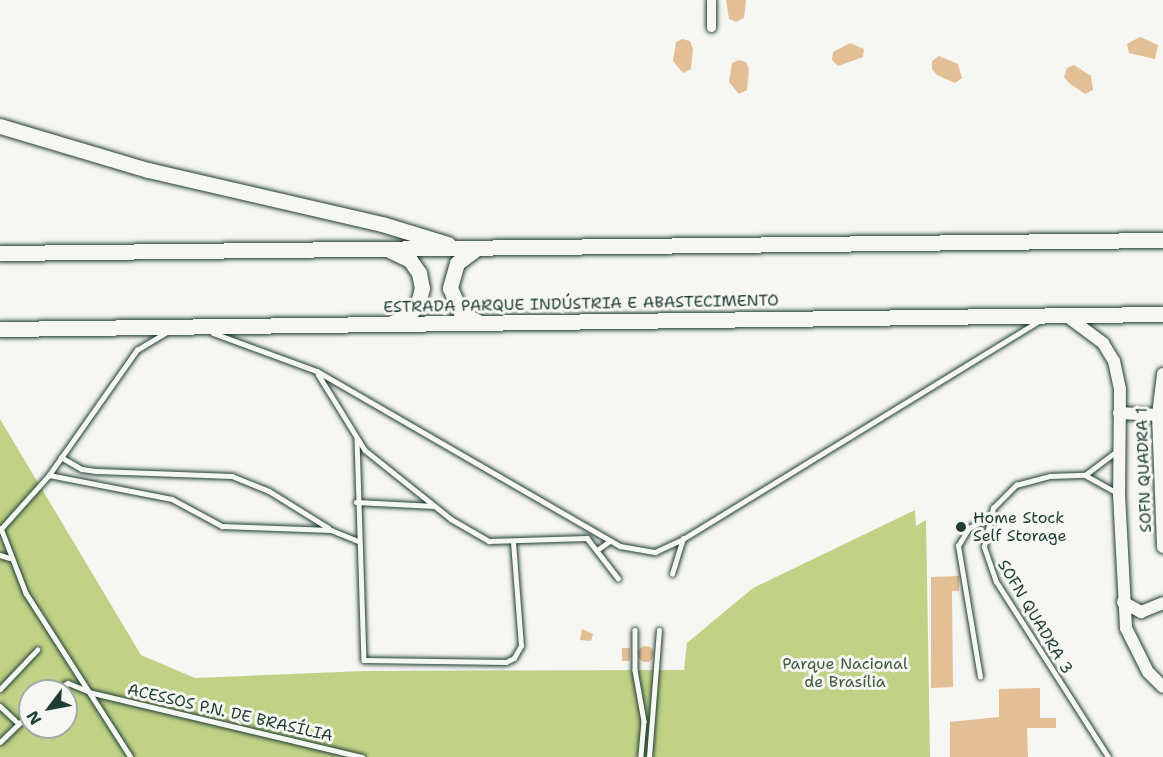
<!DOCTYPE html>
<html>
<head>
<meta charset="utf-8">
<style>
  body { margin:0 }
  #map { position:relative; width:1163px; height:757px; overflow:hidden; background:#f6f6f2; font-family:"Shantell Sans",sans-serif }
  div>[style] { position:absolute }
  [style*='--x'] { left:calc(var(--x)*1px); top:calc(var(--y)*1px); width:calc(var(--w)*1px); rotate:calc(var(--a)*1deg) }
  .green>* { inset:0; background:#c1d286 }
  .building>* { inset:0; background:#e4bf95 }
  .round { border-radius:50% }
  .roads { filter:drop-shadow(0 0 2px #1f3d34) drop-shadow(0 0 2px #1f3d34) }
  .service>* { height:4.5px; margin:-2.25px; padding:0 2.25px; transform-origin:2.25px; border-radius:2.25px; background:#f6f6f2 }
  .minor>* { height:9px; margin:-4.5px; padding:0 4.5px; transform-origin:4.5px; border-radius:4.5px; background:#f6f6f2 }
  .tertiary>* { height:12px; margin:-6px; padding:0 6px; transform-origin:6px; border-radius:6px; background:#f6f6f2 }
  .trunk>* { height:15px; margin:-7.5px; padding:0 7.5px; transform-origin:7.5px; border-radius:7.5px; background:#f6f6f2 }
  .dots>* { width:16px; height:16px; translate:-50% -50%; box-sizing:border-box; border:3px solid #f6f6f2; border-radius:50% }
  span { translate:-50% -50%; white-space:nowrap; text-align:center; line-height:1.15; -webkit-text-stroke:6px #f6f6f2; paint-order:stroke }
  .street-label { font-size:16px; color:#1f3d34 }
  .poi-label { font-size:16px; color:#1f3d34 }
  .left { translate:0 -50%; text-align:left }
  .park-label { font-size:16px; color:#3f5b44 }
  .north { position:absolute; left:18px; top:679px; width:60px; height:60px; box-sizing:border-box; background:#f6f6f2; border:2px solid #a0aca6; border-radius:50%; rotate:238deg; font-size:16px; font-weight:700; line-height:24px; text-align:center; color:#1f3d34 }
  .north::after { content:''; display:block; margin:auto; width:21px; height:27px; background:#1f3d34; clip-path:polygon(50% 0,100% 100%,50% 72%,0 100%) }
</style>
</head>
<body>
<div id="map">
  <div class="green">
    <div style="clip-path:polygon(evenodd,0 419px,141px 655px,195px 678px,364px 671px,684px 670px,687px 643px,753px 588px,915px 510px,916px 526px,926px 520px,930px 757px,0 757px,0 419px,30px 691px,66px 691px,66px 727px,30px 727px,30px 691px)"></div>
  </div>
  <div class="building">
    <div style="clip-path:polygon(726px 0,746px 0,744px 18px,736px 22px,729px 19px)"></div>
    <div style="clip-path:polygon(1140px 37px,1158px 45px,1155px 59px,1129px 53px,1127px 44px)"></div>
    <div style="clip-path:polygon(682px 39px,690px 41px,693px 49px,691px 69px,683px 73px,673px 61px,676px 42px)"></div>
    <div style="clip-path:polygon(850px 43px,864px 49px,863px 57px,838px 66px,832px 60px,833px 52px)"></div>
    <div style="clip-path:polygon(939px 56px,958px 64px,962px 78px,955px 83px,937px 75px,932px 69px,932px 61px)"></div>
    <div style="clip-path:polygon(739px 60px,746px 62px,749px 70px,747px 90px,739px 94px,729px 82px,732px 63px)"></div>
    <div style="clip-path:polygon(1074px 65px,1091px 76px,1093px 90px,1085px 94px,1069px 83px,1064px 77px,1067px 68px)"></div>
    <div style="clip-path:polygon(959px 576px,959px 591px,952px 591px,953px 687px,931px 688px,931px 577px)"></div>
    <div style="clip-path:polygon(582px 629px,593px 634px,591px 641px,580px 640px)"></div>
    <div class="round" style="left:638px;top:646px;width:16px;height:16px"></div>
    <div style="clip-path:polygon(622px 648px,630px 648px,630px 661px,622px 661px)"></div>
    <div style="clip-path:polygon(1040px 688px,1040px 718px,1056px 718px,1056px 728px,1027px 728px,1028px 757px,950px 757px,950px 722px,999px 717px,999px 689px)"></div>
  </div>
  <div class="roads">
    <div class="service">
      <div style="--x:213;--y:333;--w:111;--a:20.1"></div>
      <div style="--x:317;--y:371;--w:350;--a:30"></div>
      <div style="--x:620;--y:546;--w:36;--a:10"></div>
      <div style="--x:655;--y:552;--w:31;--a:-25"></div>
      <div style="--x:318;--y:374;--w:89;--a:58.3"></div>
      <div style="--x:365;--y:450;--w:110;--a:38.7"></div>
      <div style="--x:451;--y:519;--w:44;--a:30.1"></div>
      <div style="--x:489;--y:541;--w:98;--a:-1.8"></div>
      <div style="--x:587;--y:538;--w:51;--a:52.2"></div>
      <div style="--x:357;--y:439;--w:221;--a:88.2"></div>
      <div style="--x:364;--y:660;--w:142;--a:0.8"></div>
      <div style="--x:506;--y:662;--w:9;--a:-27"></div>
      <div style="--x:514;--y:658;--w:14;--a:-60"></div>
      <div style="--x:521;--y:646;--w:105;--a:-94.4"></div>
      <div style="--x:61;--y:457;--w:24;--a:30"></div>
      <div style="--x:82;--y:469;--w:15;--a:8"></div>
      <div style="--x:97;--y:471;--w:135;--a:2.1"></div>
      <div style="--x:232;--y:476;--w:40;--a:22"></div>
      <div style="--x:269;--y:491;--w:70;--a:31.7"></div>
      <div style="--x:49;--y:475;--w:125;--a:11"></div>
      <div style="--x:172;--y:499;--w:57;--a:28.4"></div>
      <div style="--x:222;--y:526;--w:109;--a:2.1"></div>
      <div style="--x:331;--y:530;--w:29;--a:22"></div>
      <div style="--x:1085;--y:475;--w:39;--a:-37"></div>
      <div style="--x:356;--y:502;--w:78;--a:2.9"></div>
      <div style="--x:1;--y:528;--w:70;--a:69"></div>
      <div style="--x:26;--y:593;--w:195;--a:57.4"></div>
      <div style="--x:0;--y:530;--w:74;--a:-48.3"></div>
      <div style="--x:49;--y:475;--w:153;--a:-54.9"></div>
      <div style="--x:137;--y:350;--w:35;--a:-31"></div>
      <div style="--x:597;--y:550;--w:16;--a:-35"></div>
      <div style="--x:0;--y:555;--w:10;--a:17"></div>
      <div style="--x:672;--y:574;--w:37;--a:-73"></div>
      <div style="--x:683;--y:539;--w:420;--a:-31.5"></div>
      <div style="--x:635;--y:630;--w:40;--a:90"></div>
      <div style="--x:635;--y:670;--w:52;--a:80"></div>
      <div style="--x:644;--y:721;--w:36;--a:95"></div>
      <div style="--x:980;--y:677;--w:133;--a:-99.5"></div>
      <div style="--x:958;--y:546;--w:21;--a:-59"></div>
      <div style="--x:969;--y:528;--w:22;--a:-27"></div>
      <div style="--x:0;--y:689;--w:54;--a:-46.5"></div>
      <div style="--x:54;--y:691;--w:16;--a:-30"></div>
      <div style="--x:68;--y:683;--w:27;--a:22"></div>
      <div style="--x:93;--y:693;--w:277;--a:13.4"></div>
      <div style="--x:0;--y:706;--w:23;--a:43"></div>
      <div style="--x:0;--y:742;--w:42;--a:-44"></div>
      <div style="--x:649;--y:757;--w:127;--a:-85.5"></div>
      <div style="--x:1108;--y:757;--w:208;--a:-122.6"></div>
      <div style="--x:996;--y:582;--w:37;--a:-109"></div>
      <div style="--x:984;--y:547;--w:40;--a:-77"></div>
      <div style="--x:993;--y:508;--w:33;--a:-45"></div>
      <div style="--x:1016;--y:485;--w:35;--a:-15"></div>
      <div style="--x:1050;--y:476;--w:35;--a:-2"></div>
      <div style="--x:1085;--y:475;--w:38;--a:29"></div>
    </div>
    <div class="minor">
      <div style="--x:711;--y:27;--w:27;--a:-90"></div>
    </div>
    <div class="tertiary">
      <div style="--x:1064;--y:314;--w:49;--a:36.6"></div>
      <div style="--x:1103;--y:343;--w:21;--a:59"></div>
      <div style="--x:1114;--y:361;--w:29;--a:78"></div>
      <div style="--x:1120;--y:389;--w:105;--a:90.5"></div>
      <div style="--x:1119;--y:494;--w:134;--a:87"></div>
      <div style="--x:1126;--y:628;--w:49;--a:63.4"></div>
      <div style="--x:1148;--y:672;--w:21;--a:45"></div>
      <div style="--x:1163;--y:374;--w:41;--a:97"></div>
      <div style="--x:1158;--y:415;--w:132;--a:87.8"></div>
      <div style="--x:1119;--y:413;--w:39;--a:3"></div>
      <div style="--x:1123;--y:602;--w:21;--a:29"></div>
      <div style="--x:1141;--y:612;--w:24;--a:-22"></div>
    </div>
    <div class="trunk">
      <div style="--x:0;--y:126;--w:154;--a:16.6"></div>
      <div style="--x:148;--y:170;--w:240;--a:13"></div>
      <div style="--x:382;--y:224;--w:69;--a:16.9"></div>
      <div style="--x:477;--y:248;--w:25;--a:143"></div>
      <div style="--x:457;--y:263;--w:26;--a:106"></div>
      <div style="--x:450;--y:288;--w:27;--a:66"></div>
      <div style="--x:461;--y:313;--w:19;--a:28"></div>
      <div style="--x:391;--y:251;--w:21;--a:25"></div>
      <div style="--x:410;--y:260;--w:16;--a:55"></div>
      <div style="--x:419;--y:273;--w:15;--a:79"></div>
      <div style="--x:422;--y:288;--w:16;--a:105"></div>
      <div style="--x:418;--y:303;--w:15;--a:127"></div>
      <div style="--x:409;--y:315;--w:19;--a:155"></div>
      <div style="--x:0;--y:253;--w:1163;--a:-0.64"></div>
      <div style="--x:0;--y:329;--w:1163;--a:-0.74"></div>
    </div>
  </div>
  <div class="dots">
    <div style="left:961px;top:527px;background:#1f3d34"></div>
  </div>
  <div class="street-label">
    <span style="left:581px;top:304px;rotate:-1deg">ESTRADA PARQUE INDÚSTRIA E ABASTECIMENTO</span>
    <span style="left:1144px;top:470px;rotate:-92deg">SOFN QUADRA 1</span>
    <span style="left:1035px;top:617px;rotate:59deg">SOFN QUADRA 3</span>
    <span style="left:230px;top:713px;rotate:13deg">ACESSOS P.N. DE BRASÍLIA</span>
  </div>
  <div class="poi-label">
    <span class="left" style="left:973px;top:527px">Home Stock<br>Self Storage</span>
  </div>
  <div class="park-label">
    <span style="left:845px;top:673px">Parque Nacional<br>de Brasília</span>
  </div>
  <div class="north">N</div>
</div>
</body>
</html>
